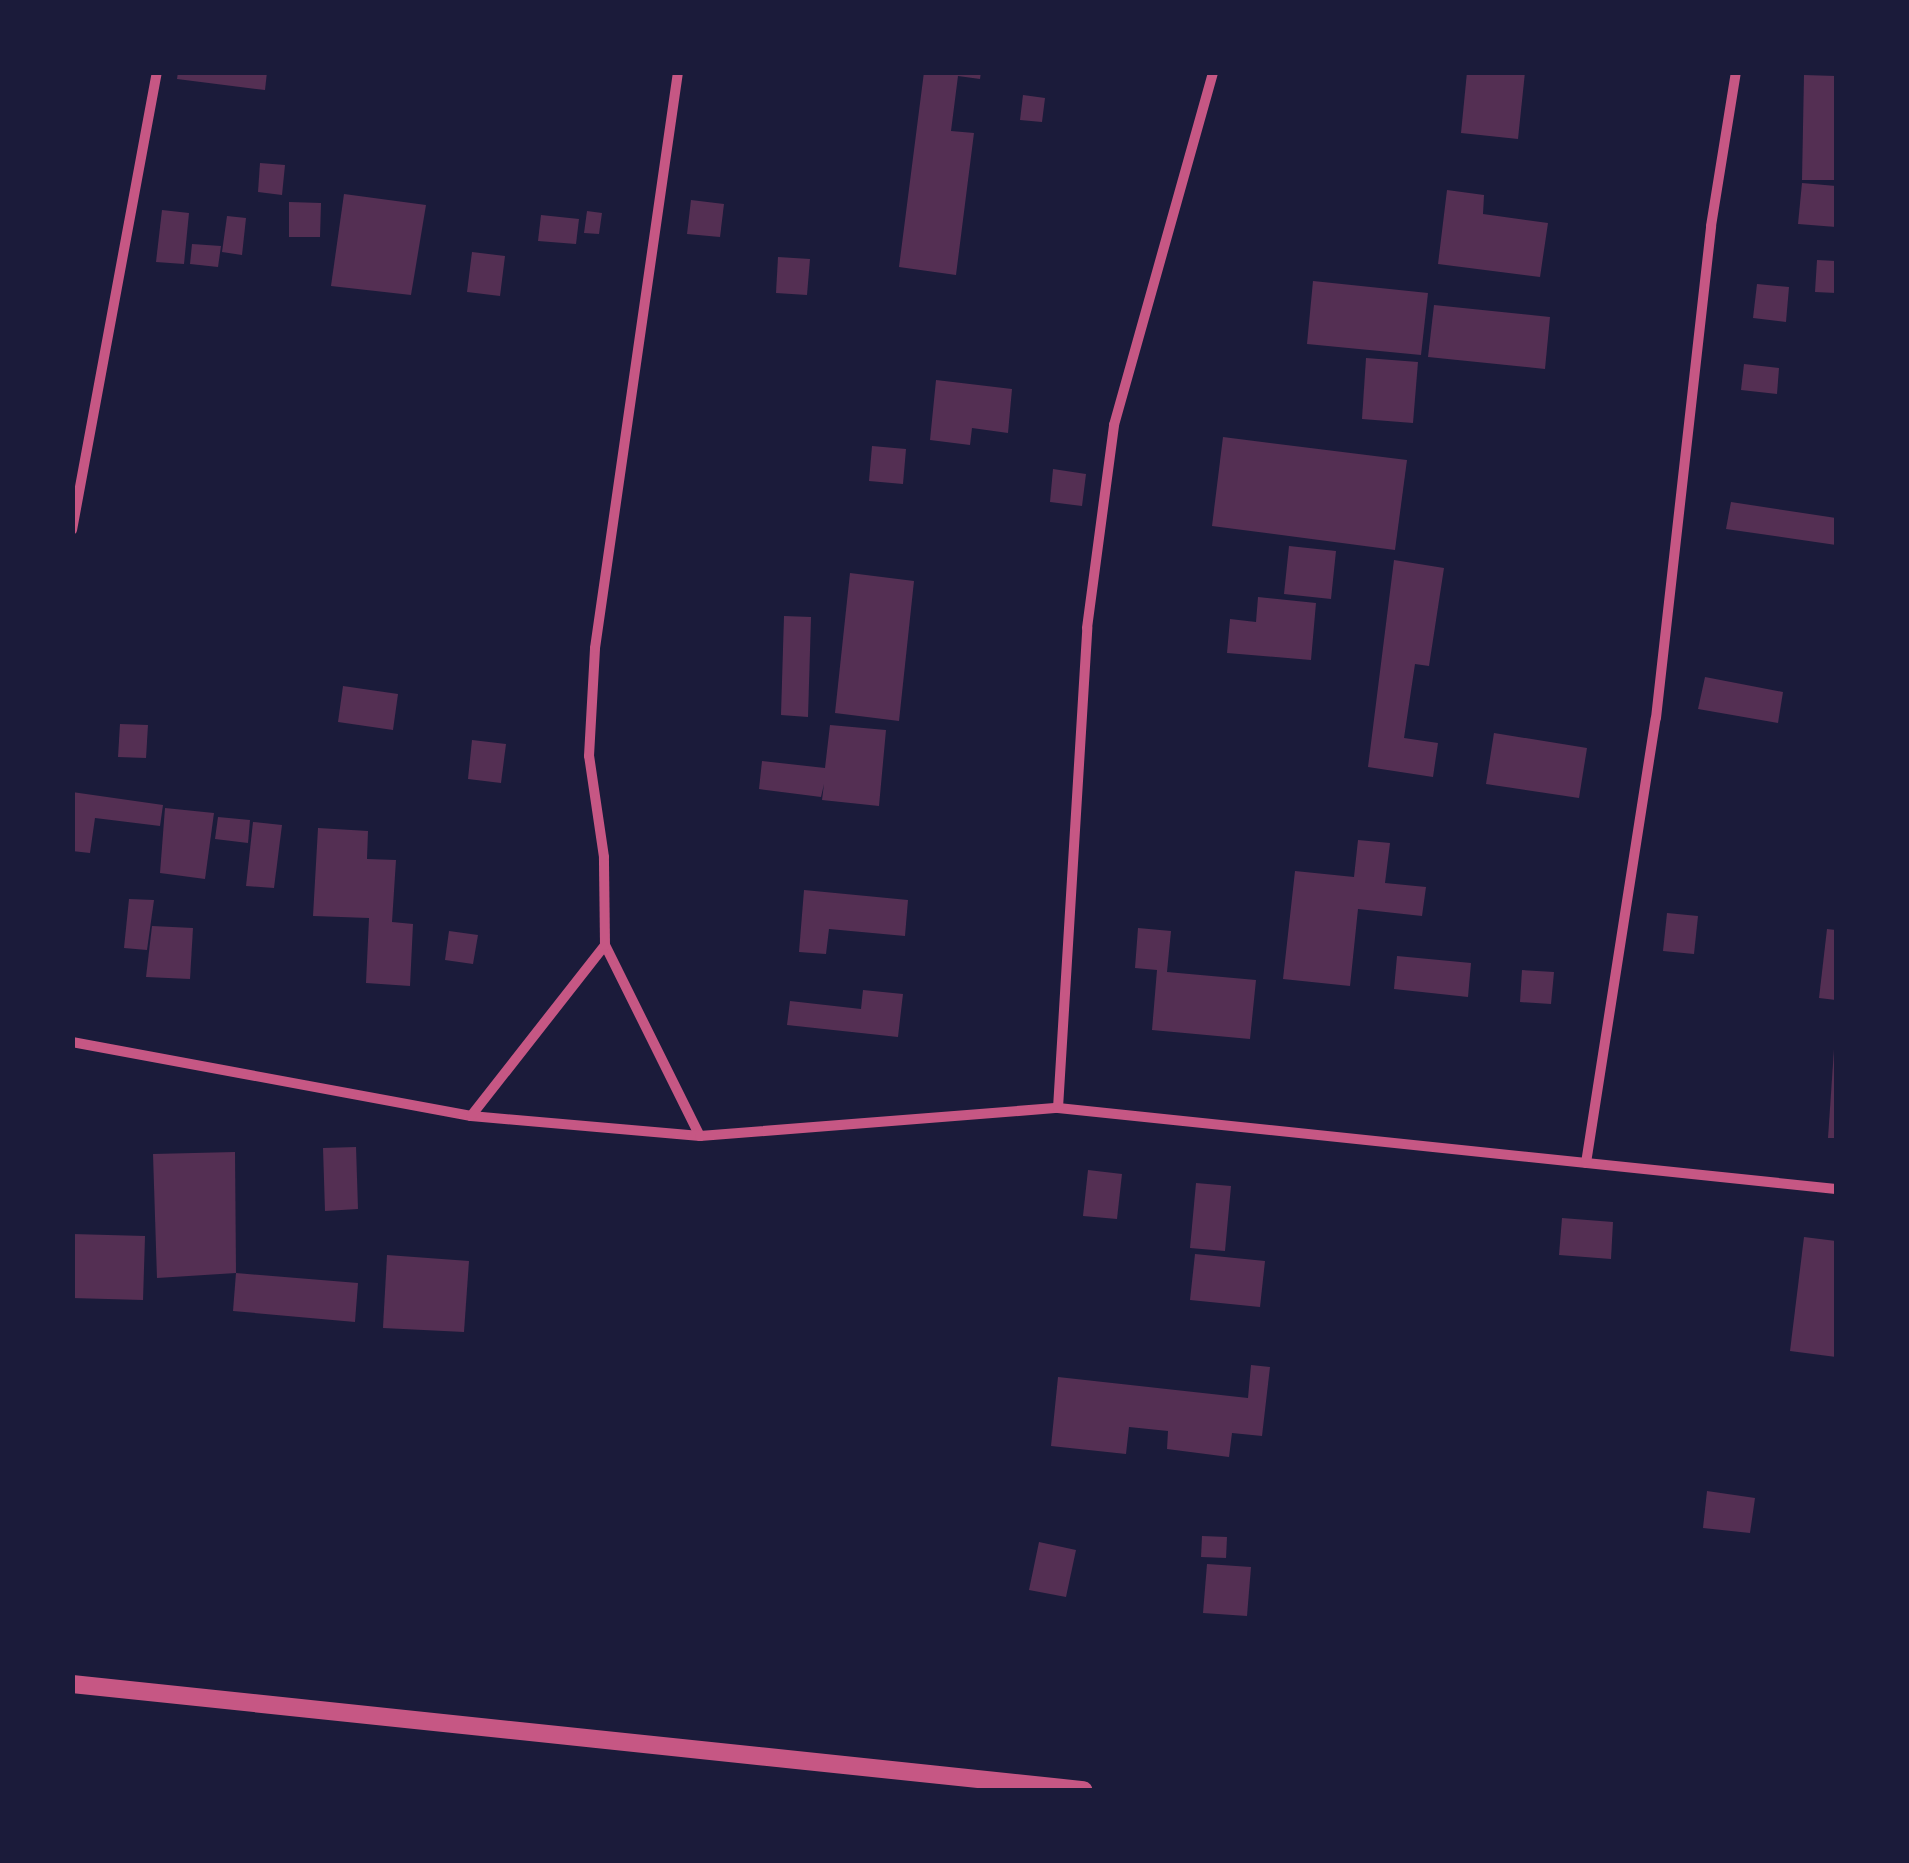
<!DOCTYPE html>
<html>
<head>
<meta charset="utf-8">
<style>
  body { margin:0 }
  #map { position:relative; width:1909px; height:1863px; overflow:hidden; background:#1b1b3a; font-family:Barlow,sans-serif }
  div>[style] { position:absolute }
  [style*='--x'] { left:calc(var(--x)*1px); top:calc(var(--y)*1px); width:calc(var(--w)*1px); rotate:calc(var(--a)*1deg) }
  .building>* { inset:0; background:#542f53 }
  .minor>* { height:10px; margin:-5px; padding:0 5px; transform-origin:5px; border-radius:5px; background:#c65784 }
  .tertiary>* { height:18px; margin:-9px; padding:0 9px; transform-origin:9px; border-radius:9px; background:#c65784 }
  span { translate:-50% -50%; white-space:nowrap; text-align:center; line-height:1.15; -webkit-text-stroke:8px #1b1b3a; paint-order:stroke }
  .frame { position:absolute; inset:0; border:75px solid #1b1b3a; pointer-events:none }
</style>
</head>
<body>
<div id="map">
  <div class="building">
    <div style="clip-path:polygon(178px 72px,267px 72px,265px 90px,177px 79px)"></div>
    <div style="clip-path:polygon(924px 72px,981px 72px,980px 79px,958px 76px,951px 131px,974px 133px,956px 275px,899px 267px)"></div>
    <div style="clip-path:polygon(1467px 72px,1525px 72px,1518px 139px,1461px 133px)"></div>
    <div style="clip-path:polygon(1804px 75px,1836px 76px,1836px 180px,1802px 180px)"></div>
    <div style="clip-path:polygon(1023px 95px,1045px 98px,1042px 122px,1020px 120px)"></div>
    <div style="clip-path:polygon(260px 163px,285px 165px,282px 195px,258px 192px)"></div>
    <div style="clip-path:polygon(1802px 183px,1836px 186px,1836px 227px,1798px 224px)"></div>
    <div style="clip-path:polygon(1447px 190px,1484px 195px,1483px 214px,1548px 223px,1540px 277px,1438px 264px)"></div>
    <div style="clip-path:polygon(344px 194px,426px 205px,411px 295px,331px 286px)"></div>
    <div style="clip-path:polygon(691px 200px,724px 204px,720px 237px,687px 234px)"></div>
    <div style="clip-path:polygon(289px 202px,321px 203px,320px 237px,289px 237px)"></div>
    <div style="clip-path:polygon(162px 210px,189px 213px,184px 264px,156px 262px)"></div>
    <div style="clip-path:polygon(587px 211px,602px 213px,599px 234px,584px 233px)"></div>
    <div style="clip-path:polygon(541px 215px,579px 219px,576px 244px,538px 241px)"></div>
    <div style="clip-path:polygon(227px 216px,246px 218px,242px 255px,222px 252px)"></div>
    <div style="clip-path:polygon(192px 244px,221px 246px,218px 267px,190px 264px)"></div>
    <div style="clip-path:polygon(472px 252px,505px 256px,500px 296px,467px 292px)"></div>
    <div style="clip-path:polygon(778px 257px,810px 259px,807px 295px,776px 293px)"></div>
    <div style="clip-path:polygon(1817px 260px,1836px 261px,1836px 293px,1815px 292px)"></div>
    <div style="clip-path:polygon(1313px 281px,1428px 293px,1421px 355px,1307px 344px)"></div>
    <div style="clip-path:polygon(1757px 284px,1789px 287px,1786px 322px,1753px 318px)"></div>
    <div style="clip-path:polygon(1434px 305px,1550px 317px,1545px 369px,1428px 357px)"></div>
    <div style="clip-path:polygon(1366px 358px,1418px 362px,1413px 423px,1362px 419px)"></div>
    <div style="clip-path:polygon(1744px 364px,1779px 368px,1777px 394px,1741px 390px)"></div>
    <div style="clip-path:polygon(936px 380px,1012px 389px,1008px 433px,972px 428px,970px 445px,930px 440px)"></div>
    <div style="clip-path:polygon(1223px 437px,1407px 460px,1395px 550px,1212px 526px)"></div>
    <div style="clip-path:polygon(872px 446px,906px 449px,903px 484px,869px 481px)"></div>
    <div style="clip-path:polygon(1053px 469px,1086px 474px,1082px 506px,1050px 502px)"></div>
    <div style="clip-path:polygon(1731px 502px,1836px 518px,1836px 545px,1726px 529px)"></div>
    <div style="clip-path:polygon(1289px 546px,1336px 551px,1331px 599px,1284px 594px)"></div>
    <div style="clip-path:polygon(1394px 560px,1444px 568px,1429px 666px,1415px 664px,1404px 738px,1438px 743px,1433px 777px,1368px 767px)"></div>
    <div style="clip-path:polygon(850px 573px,914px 581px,899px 721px,835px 713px)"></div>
    <div style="clip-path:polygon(1258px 597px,1316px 603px,1311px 660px,1227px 653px,1230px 619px,1256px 622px)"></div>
    <div style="clip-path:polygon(784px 616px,811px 617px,808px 717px,781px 715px)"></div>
    <div style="clip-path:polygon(1705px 677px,1783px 692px,1778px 723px,1698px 709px)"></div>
    <div style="clip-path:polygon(343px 686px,398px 694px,393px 730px,338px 722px)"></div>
    <div style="clip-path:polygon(120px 724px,148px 725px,146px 758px,118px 757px)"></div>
    <div style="clip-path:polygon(830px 725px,886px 730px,879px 806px,822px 800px,824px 784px,821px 797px,759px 789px,762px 761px,825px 768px)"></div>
    <div style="clip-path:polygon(1494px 733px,1587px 748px,1579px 798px,1486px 784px)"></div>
    <div style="clip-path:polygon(472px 740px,506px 744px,501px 783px,468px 779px)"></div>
    <div style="clip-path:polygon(72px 792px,163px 805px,160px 826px,95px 818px,90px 853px,72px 851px)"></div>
    <div style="clip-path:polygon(165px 808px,214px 813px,205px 879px,160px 873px)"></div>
    <div style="clip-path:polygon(218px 817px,250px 820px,248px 843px,215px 839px)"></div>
    <div style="clip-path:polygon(253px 822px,282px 825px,274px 888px,246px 886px)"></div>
    <div style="clip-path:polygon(318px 828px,368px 831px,367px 859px,396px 860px,392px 922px,413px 924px,410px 986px,366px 983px,369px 918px,313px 916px)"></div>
    <div style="clip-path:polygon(1358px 840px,1390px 843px,1385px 883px,1426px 887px,1422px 916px,1358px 909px,1350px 986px,1283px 979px,1295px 871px,1354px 877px)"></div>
    <div style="clip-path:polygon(804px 890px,908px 900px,905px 936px,829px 929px,826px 954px,799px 952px)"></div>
    <div style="clip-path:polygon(129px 899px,154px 900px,147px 950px,124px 948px)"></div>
    <div style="clip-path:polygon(1667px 913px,1698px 916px,1694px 954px,1663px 951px)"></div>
    <div style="clip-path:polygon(152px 926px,193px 928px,190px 979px,146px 977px)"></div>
    <div style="clip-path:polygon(1138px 928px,1171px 931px,1167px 972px,1256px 980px,1250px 1039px,1152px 1030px,1157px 970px,1135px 968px)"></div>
    <div style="clip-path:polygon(1827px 929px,1836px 930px,1836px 1000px,1819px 998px)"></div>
    <div style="clip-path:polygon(449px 931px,478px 935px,473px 964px,445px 960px)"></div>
    <div style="clip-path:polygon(1397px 956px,1471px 963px,1468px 997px,1394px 989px)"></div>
    <div style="clip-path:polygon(1522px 970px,1554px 972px,1551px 1004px,1520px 1002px)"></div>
    <div style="clip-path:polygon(863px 990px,903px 994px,898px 1037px,787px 1025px,790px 1001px,861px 1009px)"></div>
    <div style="clip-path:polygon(1834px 1049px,1836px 1049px,1836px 1138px,1828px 1138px)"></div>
    <div style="clip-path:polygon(356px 1147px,358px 1209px,325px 1211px,323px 1148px)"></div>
    <div style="clip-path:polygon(235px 1152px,236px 1273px,157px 1278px,153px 1154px)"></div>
    <div style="clip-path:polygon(1088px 1170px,1122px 1174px,1117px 1219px,1083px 1216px)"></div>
    <div style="clip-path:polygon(1196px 1183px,1231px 1186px,1225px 1251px,1190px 1248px)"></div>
    <div style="clip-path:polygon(1562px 1218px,1613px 1222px,1611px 1259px,1559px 1255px)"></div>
    <div style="clip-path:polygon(72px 1234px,145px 1236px,143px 1300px,72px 1298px)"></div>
    <div style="clip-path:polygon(1804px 1237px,1836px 1241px,1836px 1357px,1790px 1351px)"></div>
    <div style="clip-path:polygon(1195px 1254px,1265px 1261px,1260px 1307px,1190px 1300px)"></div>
    <div style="clip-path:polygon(387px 1255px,469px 1261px,464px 1332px,383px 1328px)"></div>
    <div style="clip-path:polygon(236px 1273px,358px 1283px,355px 1322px,233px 1311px)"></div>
    <div style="clip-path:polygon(1251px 1365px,1270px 1367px,1262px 1436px,1232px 1433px,1229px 1457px,1167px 1449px,1168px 1431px,1129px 1427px,1126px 1454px,1051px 1446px,1058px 1377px,1248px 1398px)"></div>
    <div style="clip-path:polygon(1707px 1491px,1755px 1498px,1750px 1533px,1703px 1528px)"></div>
    <div style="clip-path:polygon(1202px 1536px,1227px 1537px,1226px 1558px,1201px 1557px)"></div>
    <div style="clip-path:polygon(1039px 1542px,1076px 1550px,1066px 1597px,1029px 1590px)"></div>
    <div style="clip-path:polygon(1207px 1564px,1251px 1567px,1247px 1616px,1203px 1613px)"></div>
  </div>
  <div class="minor">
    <div style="--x:72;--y:530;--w:466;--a:-79.5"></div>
    <div style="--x:605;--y:945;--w:213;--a:63.6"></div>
    <div style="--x:72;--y:1042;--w:406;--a:10.5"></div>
    <div style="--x:471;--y:1116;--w:230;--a:5"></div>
    <div style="--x:700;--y:1136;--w:359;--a:-4.5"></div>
    <div style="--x:1058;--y:1108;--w:782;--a:5.94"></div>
    <div style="--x:1058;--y:1108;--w:481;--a:-86.5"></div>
    <div style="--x:1087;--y:628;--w:205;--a:-82.4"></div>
    <div style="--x:1114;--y:425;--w:367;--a:-74.3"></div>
    <div style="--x:471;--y:1116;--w:217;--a:-51.9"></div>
    <div style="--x:605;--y:945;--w:88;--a:-90.7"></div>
    <div style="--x:604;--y:857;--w:102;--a:-98.4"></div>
    <div style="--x:589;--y:756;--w:108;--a:-86.8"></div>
    <div style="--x:595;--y:648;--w:582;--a:-81.8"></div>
    <div style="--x:1586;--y:1163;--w:450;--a:-81.1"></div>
    <div style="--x:1656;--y:718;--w:495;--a:-83.6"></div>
    <div style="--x:1711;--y:226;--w:156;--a:-80.8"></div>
  </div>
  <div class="tertiary">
    <div style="--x:72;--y:1684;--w:1017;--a:5.99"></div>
  </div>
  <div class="frame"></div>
</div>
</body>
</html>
